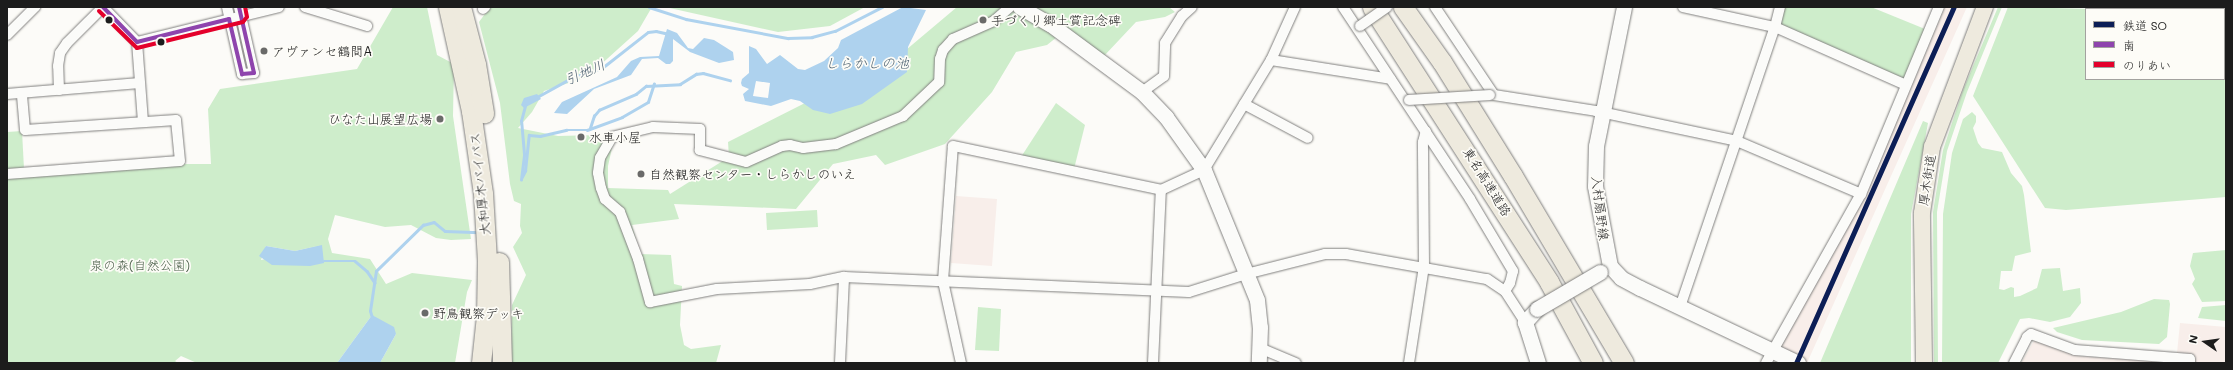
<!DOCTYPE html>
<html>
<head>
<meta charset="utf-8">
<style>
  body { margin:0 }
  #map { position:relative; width:2233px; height:370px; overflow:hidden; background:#fcfbf8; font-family:Mali,"Klee One",sans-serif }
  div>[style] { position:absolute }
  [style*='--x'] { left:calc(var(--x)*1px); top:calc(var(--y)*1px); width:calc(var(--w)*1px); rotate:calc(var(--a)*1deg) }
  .built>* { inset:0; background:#f8eeea }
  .green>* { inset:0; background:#ceedcb }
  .water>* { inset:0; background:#aed2ee }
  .pier>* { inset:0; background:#fcfbf8 }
  .stream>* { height:2.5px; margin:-1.25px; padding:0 1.25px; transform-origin:1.25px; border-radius:1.25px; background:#aed2ee }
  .roads { filter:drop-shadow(0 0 1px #81807f) drop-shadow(0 0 1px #81807f) }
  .street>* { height:10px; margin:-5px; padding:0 5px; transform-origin:5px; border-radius:5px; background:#fbfbf9 }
  .secondary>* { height:15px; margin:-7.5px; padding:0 7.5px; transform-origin:7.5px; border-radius:7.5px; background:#fbfbf9 }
  .primary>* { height:16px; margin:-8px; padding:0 8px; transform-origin:8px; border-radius:8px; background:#eeeade }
  .highway>* { height:19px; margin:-9.5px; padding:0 9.5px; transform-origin:9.5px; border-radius:9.5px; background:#eeeade }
  .bridges { filter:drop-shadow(0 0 1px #81807f) drop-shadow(0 0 1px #81807f) }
  .street-bridge>* { height:10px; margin:-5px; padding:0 5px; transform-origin:5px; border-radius:5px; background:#fbfbf9 }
  .secondary-bridge>* { height:15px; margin:-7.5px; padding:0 7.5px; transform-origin:7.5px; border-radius:7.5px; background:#fbfbf9 }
  .bus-1>* { height:4px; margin:-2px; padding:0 2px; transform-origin:2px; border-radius:2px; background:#8e44ad }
  .bus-2>* { height:4px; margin:-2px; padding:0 2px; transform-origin:2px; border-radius:2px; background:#e4002b }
  .rail-1>* { height:5px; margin:-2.5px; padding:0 2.5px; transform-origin:2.5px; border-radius:2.5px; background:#0c1e56 }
  .dots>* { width:11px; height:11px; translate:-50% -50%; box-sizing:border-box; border:2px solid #fdfcf7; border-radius:50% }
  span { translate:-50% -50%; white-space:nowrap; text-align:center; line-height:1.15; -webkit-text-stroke:3.5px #fdfcf7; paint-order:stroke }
  .poi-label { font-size:13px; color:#1c1c1c }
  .left { translate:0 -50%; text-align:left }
  .right { translate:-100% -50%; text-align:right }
  .street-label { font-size:13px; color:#1c1c1c }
  .park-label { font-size:13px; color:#4d614c }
  .water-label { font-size:14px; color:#495e6e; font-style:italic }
  .frame { position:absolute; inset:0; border:8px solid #1c1c1c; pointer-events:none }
  .legend { position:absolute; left:2085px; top:8px; width:140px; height:72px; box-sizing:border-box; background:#fdfcf7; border:1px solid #a3a29f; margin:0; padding:5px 7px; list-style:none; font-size:12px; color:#1c1c1c }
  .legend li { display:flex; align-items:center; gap:8px; height:20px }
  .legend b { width:20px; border:1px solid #a3a29f }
  .north { position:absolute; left:2185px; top:322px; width:40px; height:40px; -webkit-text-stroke:3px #fdfcf7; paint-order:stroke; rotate:283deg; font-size:11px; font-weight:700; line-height:16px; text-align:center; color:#1c1c1c }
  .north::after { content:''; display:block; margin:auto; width:14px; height:18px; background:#1c1c1c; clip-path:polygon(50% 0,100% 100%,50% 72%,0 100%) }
</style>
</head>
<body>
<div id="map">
  <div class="built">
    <div style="clip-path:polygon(1945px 7px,1967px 7px,1807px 363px,1803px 363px,1780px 347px,1863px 201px)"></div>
    <div style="clip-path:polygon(956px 196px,997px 199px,992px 266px,951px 263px)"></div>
    <div style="clip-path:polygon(2180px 323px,2226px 327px,2226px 363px,2193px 363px,2194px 355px,2177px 353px)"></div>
    <div style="clip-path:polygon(2039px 340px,2079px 356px,2183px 363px,2021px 363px,2034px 341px)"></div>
  </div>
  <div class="green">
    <div style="clip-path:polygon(evenodd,393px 7px,427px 7px,437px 55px,454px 64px,453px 116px,471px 239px,451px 240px,436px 238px,411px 225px,385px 227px,335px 215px,328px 239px,332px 253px,370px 259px,386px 284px,412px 273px,472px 280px,467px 292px,455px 363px,380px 363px,396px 334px,372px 315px,337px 363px,197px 363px,181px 356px,175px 361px,178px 363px,7px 363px,7px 178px,175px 164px,211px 164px,208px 109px,220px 89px,357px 69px,393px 7px,322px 245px,261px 260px,266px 246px,295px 251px,322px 245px)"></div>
    <div style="clip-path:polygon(490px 7px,652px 7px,638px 31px,587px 77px,544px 91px,532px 112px,518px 128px,558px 136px,597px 135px,612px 148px,608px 166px,608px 188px,668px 190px,670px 194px,729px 157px,728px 142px,900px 55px,957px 7px,1169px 7px,1175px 12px,1165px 17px,1136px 22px,1104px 56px,1067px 29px,1047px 45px,1016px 52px,992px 92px,945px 144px,885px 165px,876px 155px,833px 164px,796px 209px,674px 204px,679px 219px,632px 225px,640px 254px,671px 255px,674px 284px,682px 286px,680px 325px,684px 345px,691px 349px,721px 345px,716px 363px,511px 363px,512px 305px,526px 275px,513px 247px,522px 233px,520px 226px,521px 204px,514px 201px,510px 184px,500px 103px,479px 22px)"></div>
    <div style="clip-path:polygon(665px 7px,865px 7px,830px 26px,778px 32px)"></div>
    <div style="clip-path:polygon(1784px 7px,1871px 7px,1925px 29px,1904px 79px,1780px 26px)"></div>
    <div style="clip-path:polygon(1998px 7px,2002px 7px,1967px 92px,1947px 151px,1937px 212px,1938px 363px,1934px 363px,1933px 212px,1943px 150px,1963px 90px)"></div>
    <div style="clip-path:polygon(2008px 7px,2098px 9px,2086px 9px,2086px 79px,2224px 79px,2224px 76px,2226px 77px,2226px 197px,2066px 210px,2045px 208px,1973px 96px)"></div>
    <div style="clip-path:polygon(2126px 7px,2226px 7px,2226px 60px,2224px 9px)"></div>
    <div style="clip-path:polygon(1056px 103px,1085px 125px,1074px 169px,1021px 157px)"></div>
    <div style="clip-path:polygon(1972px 112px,1976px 116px,1976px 122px,1973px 128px,1978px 143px,1982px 148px,2002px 152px,2011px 173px,2022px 186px,2024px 195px,2031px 252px,2015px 256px,2012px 271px,2001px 271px,1999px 289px,2004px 290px,2011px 287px,2014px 288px,2014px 297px,2020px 296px,2037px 288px,2042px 269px,2060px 268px,2063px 291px,2080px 288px,2081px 303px,2070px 317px,2050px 322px,2029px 318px,2020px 319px,1998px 363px,1942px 363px,1943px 214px,1952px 153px,1963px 119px)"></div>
    <div style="clip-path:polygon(1923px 121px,1928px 123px,1911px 214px,1911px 363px,1820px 363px)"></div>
    <div style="clip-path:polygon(22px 131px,24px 169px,7px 170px,7px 132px)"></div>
    <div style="clip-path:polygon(817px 210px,818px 227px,767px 230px,766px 213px)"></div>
    <div style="clip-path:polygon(2226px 250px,2226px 301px,2202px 302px,2192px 284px,2195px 279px,2190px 266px,2193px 253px)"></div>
    <div style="clip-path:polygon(2154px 299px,2169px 300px,2170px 304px,2167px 337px,2159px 344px,2082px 340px,2057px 332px,2053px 328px,2121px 312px)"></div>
    <div style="clip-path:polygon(2226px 305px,2226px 321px,2198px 318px,2202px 307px)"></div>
    <div style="clip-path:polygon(978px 307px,1001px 309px,999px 351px,975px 350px)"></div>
  </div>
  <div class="water">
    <div style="clip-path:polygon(903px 7px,926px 10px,908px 47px,907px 72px,862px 104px,830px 114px,813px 110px,800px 101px,791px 99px,771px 106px,745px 101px,743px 94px,749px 89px,742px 86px,741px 83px,742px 79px,749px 73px,749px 46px,756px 49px,767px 64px,780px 55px,798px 69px,805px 70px,824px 61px,838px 48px,841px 40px)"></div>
    <div style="clip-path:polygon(667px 29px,677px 33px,688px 48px,693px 49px,704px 38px,714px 40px,733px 52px,734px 60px,719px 63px,690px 52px,673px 39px,673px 61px,670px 64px,666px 64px,658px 58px,642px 59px,631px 75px,594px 89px,567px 114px,554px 113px,562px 102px,617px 77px,631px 61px,640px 57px,659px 56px)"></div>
    <div style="clip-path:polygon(537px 94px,541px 99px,524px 108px,521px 105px,524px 98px)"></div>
    <div style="clip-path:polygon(322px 245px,324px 263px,310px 266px,272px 265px,259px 256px,266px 246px,295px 251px)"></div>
    <div style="clip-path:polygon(372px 315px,394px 327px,396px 334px,380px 363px,337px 363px)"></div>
  </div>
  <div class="pier">
    <div style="clip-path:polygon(756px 81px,770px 83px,768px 98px,753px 96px)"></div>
  </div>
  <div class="stream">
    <div style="--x:649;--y:7;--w:39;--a:18"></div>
    <div style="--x:686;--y:19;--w:104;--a:10.6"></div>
    <div style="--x:788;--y:38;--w:24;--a:-2"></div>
    <div style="--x:812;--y:37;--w:24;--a:-15"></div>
    <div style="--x:835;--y:31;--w:53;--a:-27.1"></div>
    <div style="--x:537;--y:97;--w:39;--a:-29"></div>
    <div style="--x:571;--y:78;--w:33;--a:-18"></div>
    <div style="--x:602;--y:68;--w:58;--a:-38"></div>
    <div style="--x:648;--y:32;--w:8;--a:-7"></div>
    <div style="--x:656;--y:31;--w:13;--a:13"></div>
    <div style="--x:590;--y:128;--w:13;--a:-72"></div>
    <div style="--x:594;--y:116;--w:8;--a:-50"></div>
    <div style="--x:599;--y:110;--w:40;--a:-23.4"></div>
    <div style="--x:636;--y:94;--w:13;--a:-39"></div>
    <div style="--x:646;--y:86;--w:34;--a:-3"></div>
    <div style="--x:680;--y:84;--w:19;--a:-32"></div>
    <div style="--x:696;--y:74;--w:7;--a:-8"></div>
    <div style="--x:703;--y:73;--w:28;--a:15"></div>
    <div style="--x:522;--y:177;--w:7;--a:-63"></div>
    <div style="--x:525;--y:171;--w:36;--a:-84"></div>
    <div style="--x:529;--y:135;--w:11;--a:5"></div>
    <div style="--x:540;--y:136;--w:27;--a:-13"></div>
    <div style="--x:566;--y:130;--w:21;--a:0"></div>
    <div style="--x:587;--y:130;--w:37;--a:-20"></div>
    <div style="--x:622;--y:117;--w:30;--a:-30"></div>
    <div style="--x:648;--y:102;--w:19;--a:-72"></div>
    <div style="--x:521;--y:180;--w:26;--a:-83"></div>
    <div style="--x:524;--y:154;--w:33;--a:-95"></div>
    <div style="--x:521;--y:121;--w:16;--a:-75"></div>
    <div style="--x:324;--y:261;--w:31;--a:0"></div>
    <div style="--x:355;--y:261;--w:16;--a:40"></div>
    <div style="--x:367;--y:271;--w:14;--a:56"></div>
    <div style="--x:372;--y:318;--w:7;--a:-106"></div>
    <div style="--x:370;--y:311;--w:40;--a:-81.5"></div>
    <div style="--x:376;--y:271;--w:66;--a:-44.4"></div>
    <div style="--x:423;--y:225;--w:11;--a:-15"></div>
    <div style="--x:434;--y:222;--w:14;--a:39"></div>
    <div style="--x:445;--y:231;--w:34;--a:2"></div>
  </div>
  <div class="roads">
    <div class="street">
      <div style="--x:103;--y:7;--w:49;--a:45.8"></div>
      <div style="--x:137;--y:42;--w:80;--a:85.7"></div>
      <div style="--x:227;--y:7;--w:69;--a:77.4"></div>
      <div style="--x:242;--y:74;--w:12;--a:-5"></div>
      <div style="--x:254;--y:73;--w:68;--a:-102.8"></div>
      <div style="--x:305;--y:7;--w:65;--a:17"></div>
      <div style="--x:1010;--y:7;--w:21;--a:139"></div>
      <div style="--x:994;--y:21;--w:45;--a:156.3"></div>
      <div style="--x:953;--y:39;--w:15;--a:132"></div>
      <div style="--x:943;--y:50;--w:9;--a:108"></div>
      <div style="--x:940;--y:59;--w:23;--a:92"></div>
      <div style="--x:939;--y:82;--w:50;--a:136.6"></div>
      <div style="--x:903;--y:116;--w:73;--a:157.3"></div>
      <div style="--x:836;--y:144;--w:33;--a:173"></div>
      <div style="--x:803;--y:148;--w:13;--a:-167"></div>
      <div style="--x:790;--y:145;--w:8;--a:173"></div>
      <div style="--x:782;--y:146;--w:39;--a:156"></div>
      <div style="--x:746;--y:162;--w:48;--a:-165.4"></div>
      <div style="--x:700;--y:150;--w:21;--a:-90"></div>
      <div style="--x:700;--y:129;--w:47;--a:-177.6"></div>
      <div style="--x:653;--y:127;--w:42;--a:166.3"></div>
      <div style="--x:612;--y:137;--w:24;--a:120"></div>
      <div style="--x:600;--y:158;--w:15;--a:98"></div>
      <div style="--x:598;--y:173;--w:15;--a:79"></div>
      <div style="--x:601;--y:188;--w:12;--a:70"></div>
      <div style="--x:605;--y:199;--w:20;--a:41"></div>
      <div style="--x:620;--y:212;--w:50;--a:69"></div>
      <div style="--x:638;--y:259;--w:45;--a:74.4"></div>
      <div style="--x:650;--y:302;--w:68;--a:-11"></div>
      <div style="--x:717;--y:289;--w:93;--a:-3.1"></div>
      <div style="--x:810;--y:284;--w:35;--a:-12"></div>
      <div style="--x:844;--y:277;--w:345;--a:2.5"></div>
      <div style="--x:1189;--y:292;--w:60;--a:-17.5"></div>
      <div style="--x:1246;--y:274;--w:81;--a:-14.2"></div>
      <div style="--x:1325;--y:254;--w:21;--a:0"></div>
      <div style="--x:1346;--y:254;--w:143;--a:10.1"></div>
      <div style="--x:1487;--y:279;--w:22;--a:34"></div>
      <div style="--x:1505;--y:291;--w:37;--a:57"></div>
      <div style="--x:1343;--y:7;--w:230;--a:56.5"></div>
      <div style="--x:1470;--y:199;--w:84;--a:59.2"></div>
      <div style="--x:1513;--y:271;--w:12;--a:104"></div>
      <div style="--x:1510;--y:283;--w:9;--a:122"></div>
      <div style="--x:1435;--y:7;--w:106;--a:56.2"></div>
      <div style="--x:1494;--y:95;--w:103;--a:8.9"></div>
      <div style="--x:1596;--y:111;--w:144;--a:12"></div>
      <div style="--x:1737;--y:141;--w:135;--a:23.1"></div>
      <div style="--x:1683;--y:7;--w:94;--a:12.3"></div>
      <div style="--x:1775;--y:27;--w:143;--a:23.9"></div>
      <div style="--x:483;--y:9;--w:3;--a:-45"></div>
      <div style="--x:7;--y:35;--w:40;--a:-45"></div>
      <div style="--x:137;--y:42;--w:146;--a:-13.8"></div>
      <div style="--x:1271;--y:60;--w:121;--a:9"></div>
      <div style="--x:59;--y:90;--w:24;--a:-92"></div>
      <div style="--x:58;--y:66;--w:13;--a:-81"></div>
      <div style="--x:60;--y:53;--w:12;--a:-55"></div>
      <div style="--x:67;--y:43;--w:51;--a:-45"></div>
      <div style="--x:1142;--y:92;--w:27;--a:-36"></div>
      <div style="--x:1164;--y:76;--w:33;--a:-88"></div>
      <div style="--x:1165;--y:43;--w:32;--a:-58"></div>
      <div style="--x:1182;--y:16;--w:13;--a:-42"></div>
      <div style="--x:7;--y:94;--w:133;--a:-4.7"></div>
      <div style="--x:1244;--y:104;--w:72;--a:28"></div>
      <div style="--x:7;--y:174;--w:173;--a:-4.3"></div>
      <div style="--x:180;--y:161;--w:41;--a:-95.6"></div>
      <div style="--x:176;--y:120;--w:151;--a:176.2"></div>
      <div style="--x:25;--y:130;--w:37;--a:-95"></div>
      <div style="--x:1680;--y:307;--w:296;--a:-71.3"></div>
      <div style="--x:1775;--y:27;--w:21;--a:-76"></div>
      <div style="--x:1260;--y:348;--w:39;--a:23"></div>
      <div style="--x:840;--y:363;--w:86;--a:-87.3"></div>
      <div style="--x:961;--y:363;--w:84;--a:-102.4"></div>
      <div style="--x:943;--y:281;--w:135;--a:-85.8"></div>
      <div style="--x:953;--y:146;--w:213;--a:11.9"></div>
      <div style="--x:1153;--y:363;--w:173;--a:-87.4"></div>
      <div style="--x:1161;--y:190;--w:47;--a:-24.9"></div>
      <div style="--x:1204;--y:170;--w:129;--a:-58.7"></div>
      <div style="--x:1271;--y:60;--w:58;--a:-65.6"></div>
      <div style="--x:1409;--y:363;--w:98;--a:-81.2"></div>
      <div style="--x:1424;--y:266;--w:124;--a:-90.5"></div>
      <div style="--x:1423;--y:142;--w:11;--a:-75"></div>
      <div style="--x:1766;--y:363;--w:194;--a:-60.7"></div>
      <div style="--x:1861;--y:194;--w:203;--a:-67.4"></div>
      <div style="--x:2014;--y:363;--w:29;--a:-63"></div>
      <div style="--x:2027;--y:337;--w:5;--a:-37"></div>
      <div style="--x:2031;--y:334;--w:47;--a:20"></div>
      <div style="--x:2075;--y:350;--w:115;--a:4.5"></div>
      <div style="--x:2190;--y:359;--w:4;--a:90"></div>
    </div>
    <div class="secondary">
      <div style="--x:1020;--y:7;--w:34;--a:30"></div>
      <div style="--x:1050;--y:24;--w:114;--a:36.5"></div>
      <div style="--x:1142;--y:92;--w:35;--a:46"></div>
      <div style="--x:1166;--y:117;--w:65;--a:54.4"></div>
      <div style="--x:1204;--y:170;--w:140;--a:67.8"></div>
      <div style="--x:1257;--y:300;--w:27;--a:84"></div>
      <div style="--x:1260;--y:327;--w:36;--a:92"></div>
      <div style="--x:1624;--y:7;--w:142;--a:101.4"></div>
      <div style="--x:1596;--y:146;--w:40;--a:91.4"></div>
      <div style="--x:1595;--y:186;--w:81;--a:79.4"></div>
      <div style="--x:1610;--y:266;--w:16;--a:47"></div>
      <div style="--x:1621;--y:278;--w:21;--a:28"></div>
      <div style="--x:1640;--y:288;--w:175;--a:25.4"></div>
      <div style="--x:1537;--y:309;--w:18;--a:133"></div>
      <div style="--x:1525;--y:322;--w:43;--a:72.4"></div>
    </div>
    <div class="primary">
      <div style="--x:1924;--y:363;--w:150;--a:-90.8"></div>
      <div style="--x:1922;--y:213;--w:67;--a:-81.4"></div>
      <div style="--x:1932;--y:147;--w:150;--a:-69.3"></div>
    </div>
    <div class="highway">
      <div style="--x:448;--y:7;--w:107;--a:77.5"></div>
      <div style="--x:471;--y:111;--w:83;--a:81.7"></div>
      <div style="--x:483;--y:193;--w:68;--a:86.6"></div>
      <div style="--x:487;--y:261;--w:55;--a:91"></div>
      <div style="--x:486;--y:316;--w:47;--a:96.1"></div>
      <div style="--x:461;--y:7;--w:59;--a:75.3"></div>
      <div style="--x:476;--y:64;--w:50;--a:80.7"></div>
      <div style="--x:1372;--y:7;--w:327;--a:57.2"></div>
      <div style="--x:1549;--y:282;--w:92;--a:61.5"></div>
      <div style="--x:1403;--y:7;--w:67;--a:54.7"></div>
      <div style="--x:1442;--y:62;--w:134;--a:58.1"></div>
      <div style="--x:1513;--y:176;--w:217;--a:59.3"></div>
      <div style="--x:499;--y:262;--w:101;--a:88.3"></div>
    </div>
  </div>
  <div class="bridges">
    <div class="street-bridge">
      <div style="--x:1360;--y:26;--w:33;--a:-35"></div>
      <div style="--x:1409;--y:100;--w:81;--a:-3.5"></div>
    </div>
    <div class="secondary-bridge">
      <div style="--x:1537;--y:309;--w:73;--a:-30.4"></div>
    </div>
  </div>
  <div class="bus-1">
    <div style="--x:103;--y:7;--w:49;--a:45.8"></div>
    <div style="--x:137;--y:42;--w:95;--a:-14"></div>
    <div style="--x:229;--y:19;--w:57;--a:76.7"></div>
    <div style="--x:242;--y:74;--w:12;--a:-5"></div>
    <div style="--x:254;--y:73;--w:68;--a:-102.8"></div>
  </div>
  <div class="bus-2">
    <div style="--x:99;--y:11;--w:53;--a:44.2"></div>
    <div style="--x:137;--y:48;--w:109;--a:-13.8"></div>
    <div style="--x:243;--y:22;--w:6;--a:-51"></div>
    <div style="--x:247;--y:17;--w:10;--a:-101"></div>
  </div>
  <div class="rail-1">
    <div style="--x:1796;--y:363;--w:389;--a:-66.1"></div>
  </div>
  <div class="dots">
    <div style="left:109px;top:20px;background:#1c1c1c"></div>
    <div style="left:983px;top:20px;background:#6a6a69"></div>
    <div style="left:161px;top:42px;background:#1c1c1c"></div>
    <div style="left:264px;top:51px;background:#6a6a69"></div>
    <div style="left:440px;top:119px;background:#6a6a69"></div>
    <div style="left:581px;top:137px;background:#6a6a69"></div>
    <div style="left:641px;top:174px;background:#6a6a69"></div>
    <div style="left:425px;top:313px;background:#6a6a69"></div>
  </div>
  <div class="poi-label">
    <span class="left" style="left:991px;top:20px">手づくり郷土賞記念碑</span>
    <span class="left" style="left:272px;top:51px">アヴァンセ鶴間A</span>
    <span class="right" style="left:432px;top:119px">ひなた山展望広場</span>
    <span class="left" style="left:589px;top:137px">水車小屋</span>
    <span class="left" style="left:649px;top:174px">自然観察センター・しらかしのいえ</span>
    <span class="left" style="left:433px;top:313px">野鳥観察デッキ</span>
  </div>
  <div class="street-label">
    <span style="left:1927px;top:180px;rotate:-81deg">厚木街道</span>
    <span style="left:1487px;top:182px;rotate:58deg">東名高速道路</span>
    <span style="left:480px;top:184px;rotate:-96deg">大和厚木バイパス</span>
    <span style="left:1600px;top:208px;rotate:83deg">入村扇野線</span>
  </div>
  <div class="park-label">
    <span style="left:140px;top:265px">泉の森(自然公園)</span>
  </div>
  <div class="water-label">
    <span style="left:867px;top:63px">しらかしの池</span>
    <span style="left:585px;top:72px;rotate:-24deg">引地川</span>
  </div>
  <div class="frame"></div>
  <ul class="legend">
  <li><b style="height:5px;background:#0c1e56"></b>鉄道 SO</li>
  <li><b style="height:5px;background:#8e44ad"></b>南</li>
  <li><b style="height:5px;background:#e4002b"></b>のりあい</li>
  </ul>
  <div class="north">N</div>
</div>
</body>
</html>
